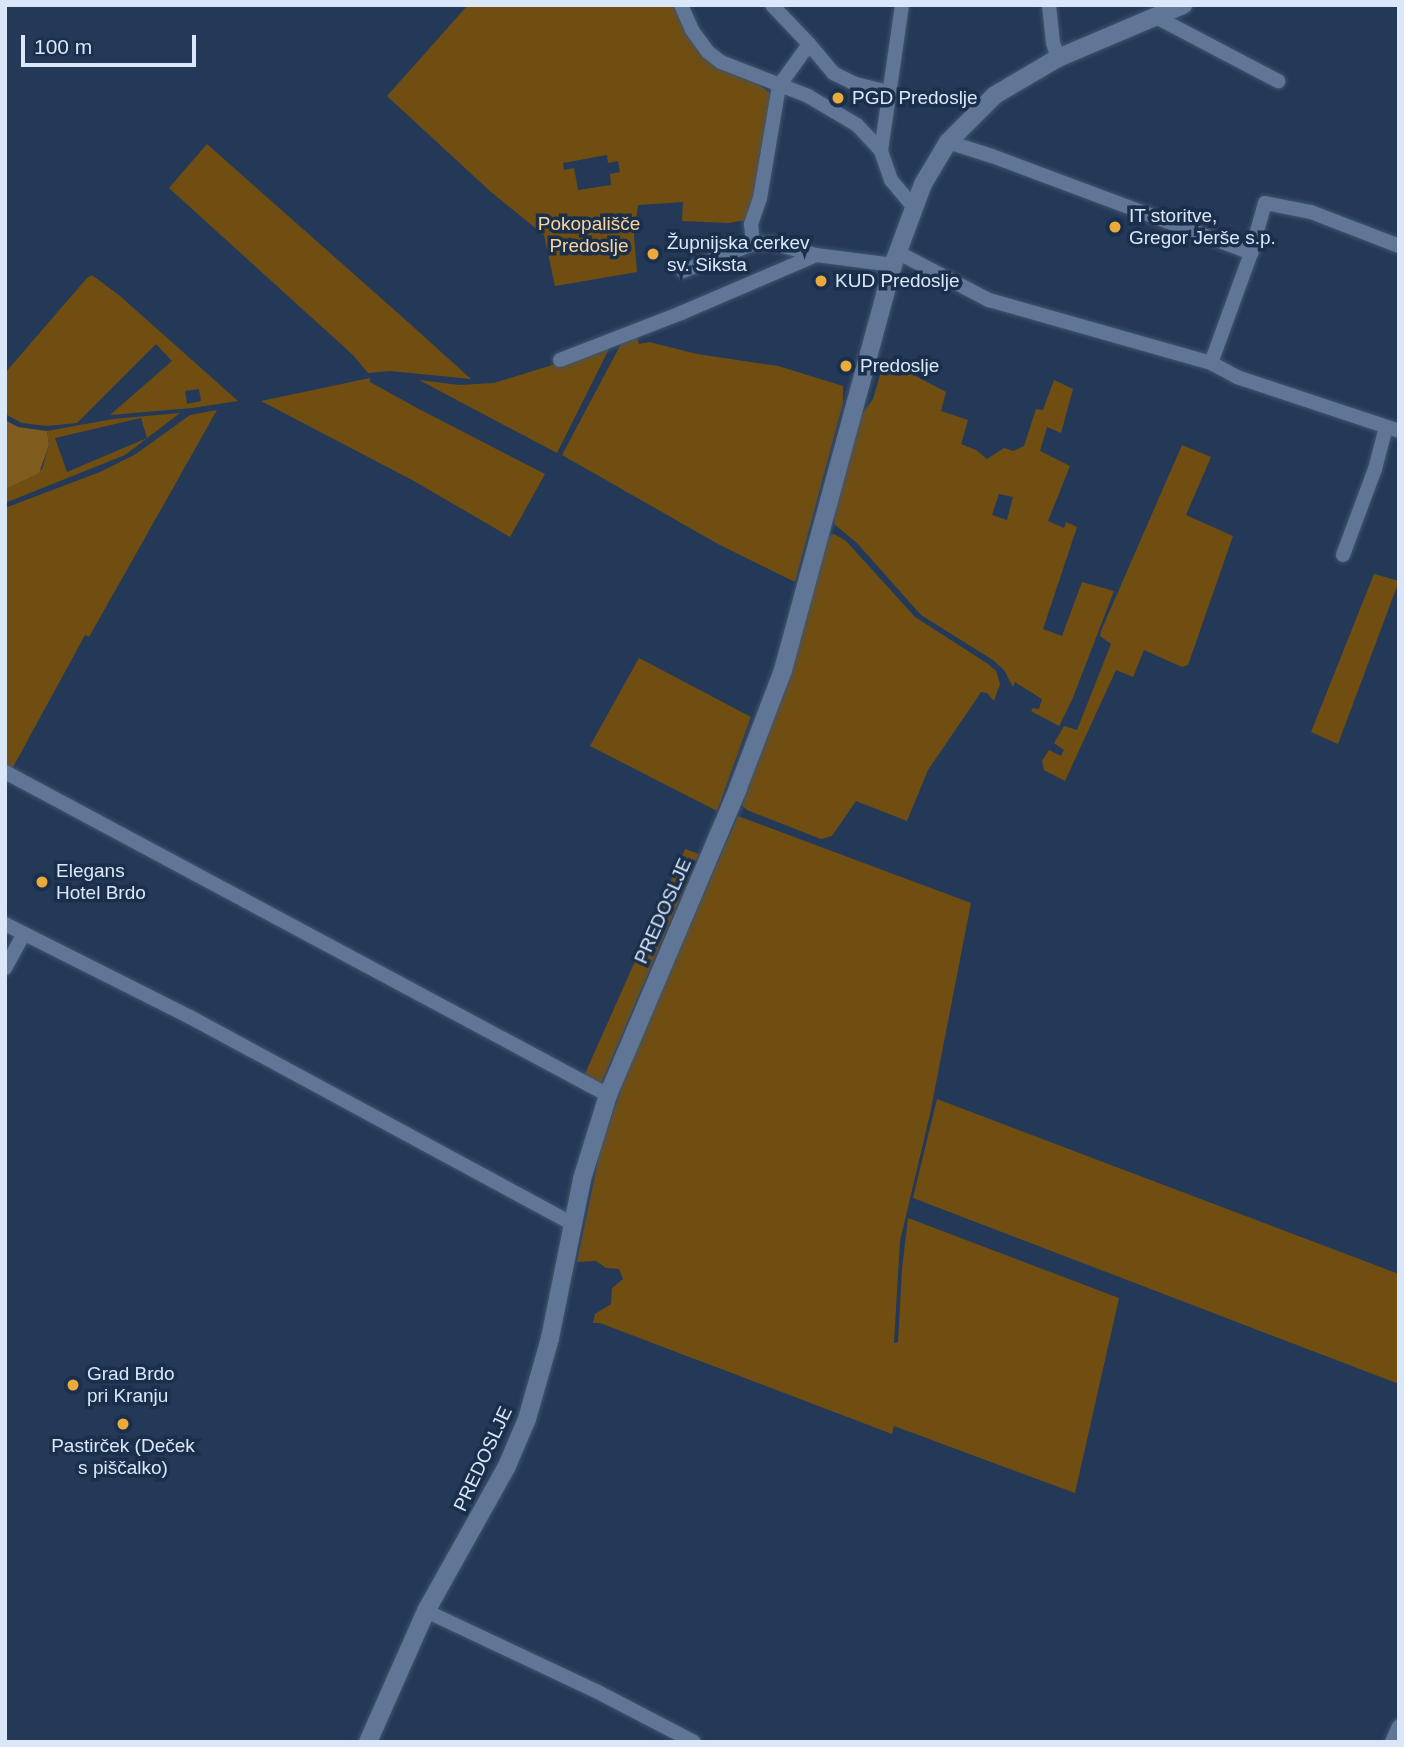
<!DOCTYPE html>
<html>
<head>
<meta charset="utf-8">
<style>
  body { margin:0 }
  #map { position:relative; width:1404px; height:1747px; overflow:hidden; background:#243957; font-family:Arial,sans-serif }
  div>[style] { position:absolute }
  [style*='--x'] { left:calc(var(--x)*1px); top:calc(var(--y)*1px); width:calc(var(--w)*1px); rotate:calc(var(--a)*1deg) }
  .green>* { inset:0; background:#704e12 }
  .forest>* { inset:0; background:#7f5b1d }
  .roads { filter:drop-shadow(0 0 2px #41546c) drop-shadow(0 0 2px #41546c) }
  .minor>* { height:14px; margin:-7px; padding:0 7px; transform-origin:7px; border-radius:7px; background:#5f7697 }
  .tertiary>* { height:18px; margin:-9px; padding:0 9px; transform-origin:9px; border-radius:9px; background:#5f7697 }
  .dots>* { width:19px; height:19px; translate:-50% -50%; box-sizing:border-box; border:4px solid #1a2f4b; border-radius:50% }
  span { translate:-50% -50%; white-space:nowrap; text-align:center; line-height:1.15; -webkit-text-stroke:7px #1a2f4b; paint-order:stroke }
  .poi-label { font-size:19px; color:#d9e7f9 }
  .left { translate:0 -50%; text-align:left }
  .park-label { font-size:19px; color:#fad39a }
  .street-label { font-size:19px; color:#d9e7f9 }
  .frame { position:absolute; inset:0; border:7px solid #d9e7f9; pointer-events:none }
  .scale { position:absolute; left:21px; top:35px; width:175px; height:32px; box-sizing:border-box; border:4px solid #d9e7f9; border-top:0; padding-left:9px; font-size:21px; line-height:24px; white-space:nowrap; color:#d9e7f9; -webkit-text-stroke:5px #1a2f4b; paint-order:stroke }
</style>
</head>
<body>
<div id="map">
  <div class="green">
    <div style="clip-path:polygon(evenodd,468px 5px,677px 5px,686px 27px,771px 94px,762px 170px,746px 220px,728px 223px,682px 221px,683px 202px,638px 205px,634px 236px,637px 272px,555px 286px,544px 235px,491px 192px,387px 96px,468px 5px,607px 155px,608px 163px,618px 161px,620px 172px,610px 174px,611px 185px,578px 190px,574px 168px,564px 170px,563px 163px,607px 155px)"></div>
    <div style="clip-path:polygon(207px 144px,409px 323px,471px 379px,390px 371px,368px 373px,353px 355px,169px 188px)"></div>
    <div style="clip-path:polygon(evenodd,92px 275px,120px 296px,238px 401px,192px 408px,110px 415px,172px 361px,156px 344px,77px 423px,47px 426px,22px 423px,5px 414px,5px 373px,87px 278px,92px 275px,199px 389px,201px 401px,187px 404px,185px 391px,199px 389px)"></div>
    <div style="clip-path:polygon(637px 338px,639px 344px,649px 342px,697px 354px,778px 366px,843px 386px,843px 403px,795px 582px,718px 544px,562px 455px,621px 344px)"></div>
    <div style="clip-path:polygon(610px 347px,557px 453px,419px 380px,459px 385px,494px 383px)"></div>
    <div style="clip-path:polygon(evenodd,883px 365px,906px 371px,946px 392px,941px 411px,968px 420px,961px 444px,976px 450px,987px 459px,1004px 448px,1013px 451px,1024px 446px,1036px 409px,1043px 410px,1054px 380px,1073px 389px,1061px 433px,1047px 427px,1040px 451px,1070px 466px,1048px 521px,1064px 528px,1066px 522px,1077px 527px,1043px 629px,1062px 636px,1082px 582px,1114px 591px,1072px 700px,1059px 726px,1031px 711px,1033px 708px,1039px 709px,1042px 699px,1015px 682px,1013px 687px,1004px 670px,993px 660px,921px 615px,857px 543px,834px 524px,836px 507px,862px 414px,873px 399px,883px 365px,999px 494px,1013px 497px,1007px 520px,992px 515px,999px 494px)"></div>
    <div style="clip-path:polygon(370px 378px,370px 382px,417px 408px,545px 474px,510px 537px,414px 481px,261px 401px)"></div>
    <div style="clip-path:polygon(217px 410px,89px 637px,85px 635px,12px 769px,5px 765px,5px 508px,100px 472px,136px 454px,190px 415px)"></div>
    <div style="clip-path:polygon(evenodd,180px 413px,125px 455px,5px 503px,5px 489px,42px 469px,49px 445px,47px 431px,113px 419px,180px 413px,141px 418px,147px 438px,67px 472px,55px 438px,141px 418px)"></div>
    <div style="clip-path:polygon(1182px 445px,1211px 457px,1186px 515px,1233px 536px,1188px 665px,1182px 667px,1144px 650px,1133px 677px,1116px 670px,1065px 781px,1044px 770px,1042px 761px,1049px 750px,1061px 756px,1064px 750px,1054px 743px,1064px 726px,1077px 730px,1111px 644px,1100px 636px,1101px 631px)"></div>
    <div style="clip-path:polygon(834px 534px,846px 541px,915px 617px,988px 664px,996px 671px,1000px 684px,994px 701px,987px 693px,981px 692px,973px 704px,928px 770px,907px 821px,856px 801px,832px 836px,821px 839px,747px 810px,742px 805px,785px 686px,829px 536px)"></div>
    <div style="clip-path:polygon(1374px 574px,1399px 581px,1338px 744px,1311px 732px)"></div>
    <div style="clip-path:polygon(639px 658px,751px 717px,717px 811px,590px 746px)"></div>
    <div style="clip-path:polygon(738px 816px,971px 903px,930px 1114px,900px 1241px,894px 1343px,898px 1342px,902px 1269px,908px 1218px,1119px 1298px,1075px 1493px,894px 1426px,892px 1434px,600px 1323px,593px 1323px,595px 1314px,611px 1304px,612px 1288px,623px 1279px,619px 1269px,606px 1268px,596px 1261px,577px 1262px,602px 1142px,634px 1053px)"></div>
    <div style="clip-path:polygon(685px 849px,699px 854px,601px 1084px,584px 1076px)"></div>
    <div style="clip-path:polygon(937px 1099px,1399px 1274px,1399px 1384px,913px 1198px)"></div>
  </div>
  <div class="forest">
    <div style="clip-path:polygon(5px 420px,18px 427px,47px 431px,49px 445px,39px 473px,5px 489px)"></div>
  </div>
  <div class="roads">
    <div class="minor">
      <div style="--x:681;--y:5;--w:27;--a:66"></div>
      <div style="--x:692;--y:30;--w:27;--a:54"></div>
      <div style="--x:708;--y:52;--w:16;--a:38"></div>
      <div style="--x:721;--y:62;--w:93;--a:21.3"></div>
      <div style="--x:808;--y:96;--w:57;--a:30.6"></div>
      <div style="--x:857;--y:125;--w:35;--a:47"></div>
      <div style="--x:772;--y:5;--w:54;--a:46.5"></div>
      <div style="--x:809;--y:44;--w:52;--a:125.5"></div>
      <div style="--x:779;--y:86;--w:114;--a:99.6"></div>
      <div style="--x:760;--y:198;--w:28;--a:109"></div>
      <div style="--x:751;--y:224;--w:20;--a:84"></div>
      <div style="--x:753;--y:244;--w:19;--a:-3"></div>
      <div style="--x:772;--y:243;--w:46;--a:15.3"></div>
      <div style="--x:902;--y:5;--w:148;--a:98.2"></div>
      <div style="--x:881;--y:151;--w:31;--a:71"></div>
      <div style="--x:891;--y:180;--w:34;--a:50"></div>
      <div style="--x:1049;--y:5;--w:38;--a:84"></div>
      <div style="--x:1053;--y:43;--w:16;--a:72"></div>
      <div style="--x:1158;--y:18;--w:136;--a:27.7"></div>
      <div style="--x:809;--y:44;--w:38;--a:50"></div>
      <div style="--x:833;--y:73;--w:25;--a:26"></div>
      <div style="--x:856;--y:84;--w:34;--a:14"></div>
      <div style="--x:948;--y:142;--w:46;--a:17.7"></div>
      <div style="--x:992;--y:156;--w:277;--a:20.5"></div>
      <div style="--x:897;--y:252;--w:104;--a:27.6"></div>
      <div style="--x:989;--y:300;--w:231;--a:15.8"></div>
      <div style="--x:1211;--y:363;--w:30;--a:28"></div>
      <div style="--x:1237;--y:377;--w:171;--a:18.4"></div>
      <div style="--x:683;--y:271;--w:75;--a:-21.1"></div>
      <div style="--x:560;--y:360;--w:130;--a:-21.2"></div>
      <div style="--x:681;--y:313;--w:147;--a:-23.2"></div>
      <div style="--x:816;--y:255;--w:78;--a:7.4"></div>
      <div style="--x:1211;--y:363;--w:117;--a:-70"></div>
      <div style="--x:1251;--y:253;--w:52;--a:-74.4"></div>
      <div style="--x:1265;--y:203;--w:47;--a:11.1"></div>
      <div style="--x:1311;--y:212;--w:94;--a:21.1"></div>
      <div style="--x:1343;--y:555;--w:92;--a:-69.6"></div>
      <div style="--x:1375;--y:469;--w:43;--a:-75.3"></div>
      <div style="--x:5;--y:772;--w:684;--a:28.18"></div>
      <div style="--x:5;--y:924;--w:207;--a:26.7"></div>
      <div style="--x:190;--y:1017;--w:433;--a:28.4"></div>
      <div style="--x:5;--y:968;--w:39;--a:-61"></div>
      <div style="--x:426;--y:1611;--w:188;--a:25.2"></div>
      <div style="--x:596;--y:1691;--w:110;--a:27.5"></div>
      <div style="--x:1392;--y:1742;--w:17;--a:-66"></div>
    </div>
    <div class="tertiary">
      <div style="--x:368;--y:1742;--w:143;--a:-66.1"></div>
      <div style="--x:426;--y:1611;--w:166;--a:-60.8"></div>
      <div style="--x:507;--y:1466;--w:51;--a:-66.9"></div>
      <div style="--x:527;--y:1419;--w:84;--a:-74.1"></div>
      <div style="--x:550;--y:1338;--w:162;--a:-78.6"></div>
      <div style="--x:582;--y:1179;--w:88;--a:-72.8"></div>
      <div style="--x:608;--y:1095;--w:333;--a:-67"></div>
      <div style="--x:738;--y:788;--w:126;--a:-69.1"></div>
      <div style="--x:783;--y:670;--w:420;--a:-74.8"></div>
      <div style="--x:893;--y:265;--w:86;--a:-69.7"></div>
      <div style="--x:923;--y:184;--w:49;--a:-59.2"></div>
      <div style="--x:948;--y:142;--w:66;--a:-45"></div>
      <div style="--x:995;--y:95;--w:73;--a:-30.4"></div>
      <div style="--x:1058;--y:58;--w:136;--a:-23"></div>
    </div>
  </div>
  <div class="dots">
    <div style="left:838px;top:98px;background:#ebaa39"></div>
    <div style="left:1115px;top:227px;background:#ebaa39"></div>
    <div style="left:653px;top:254px;background:#ebaa39"></div>
    <div style="left:821px;top:281px;background:#ebaa39"></div>
    <div style="left:846px;top:366px;background:#ebaa39"></div>
    <div style="left:42px;top:882px;background:#ebaa39"></div>
    <div style="left:73px;top:1385px;background:#ebaa39"></div>
    <div style="left:123px;top:1424px;background:#ebaa39"></div>
  </div>
  <div class="poi-label">
    <span class="left" style="left:852px;top:98px">PGD Predoslje</span>
    <span class="left" style="left:1129px;top:227px">IT storitve,<br>Gregor Jerše s.p.</span>
    <span class="left" style="left:667px;top:254px">Župnijska cerkev<br>sv. Siksta</span>
    <span class="left" style="left:835px;top:281px">KUD Predoslje</span>
    <span class="left" style="left:860px;top:366px">Predoslje</span>
    <span class="left" style="left:56px;top:882px">Elegans<br>Hotel Brdo</span>
    <span class="left" style="left:87px;top:1385px">Grad Brdo<br>pri Kranju</span>
    <span style="left:123px;top:1457px">Pastirček (Deček<br>s piščalko)</span>
  </div>
  <div class="park-label">
    <span style="left:589px;top:235px">Pokopališče<br>Predoslje</span>
  </div>
  <div class="street-label">
    <span style="left:663px;top:911px;rotate:-66deg">PREDOSLJE</span>
    <span style="left:483px;top:1459px;rotate:-65deg">PREDOSLJE</span>
  </div>
  <div class="frame"></div>
  <div class="scale">100 m</div>
</div>
</body>
</html>
